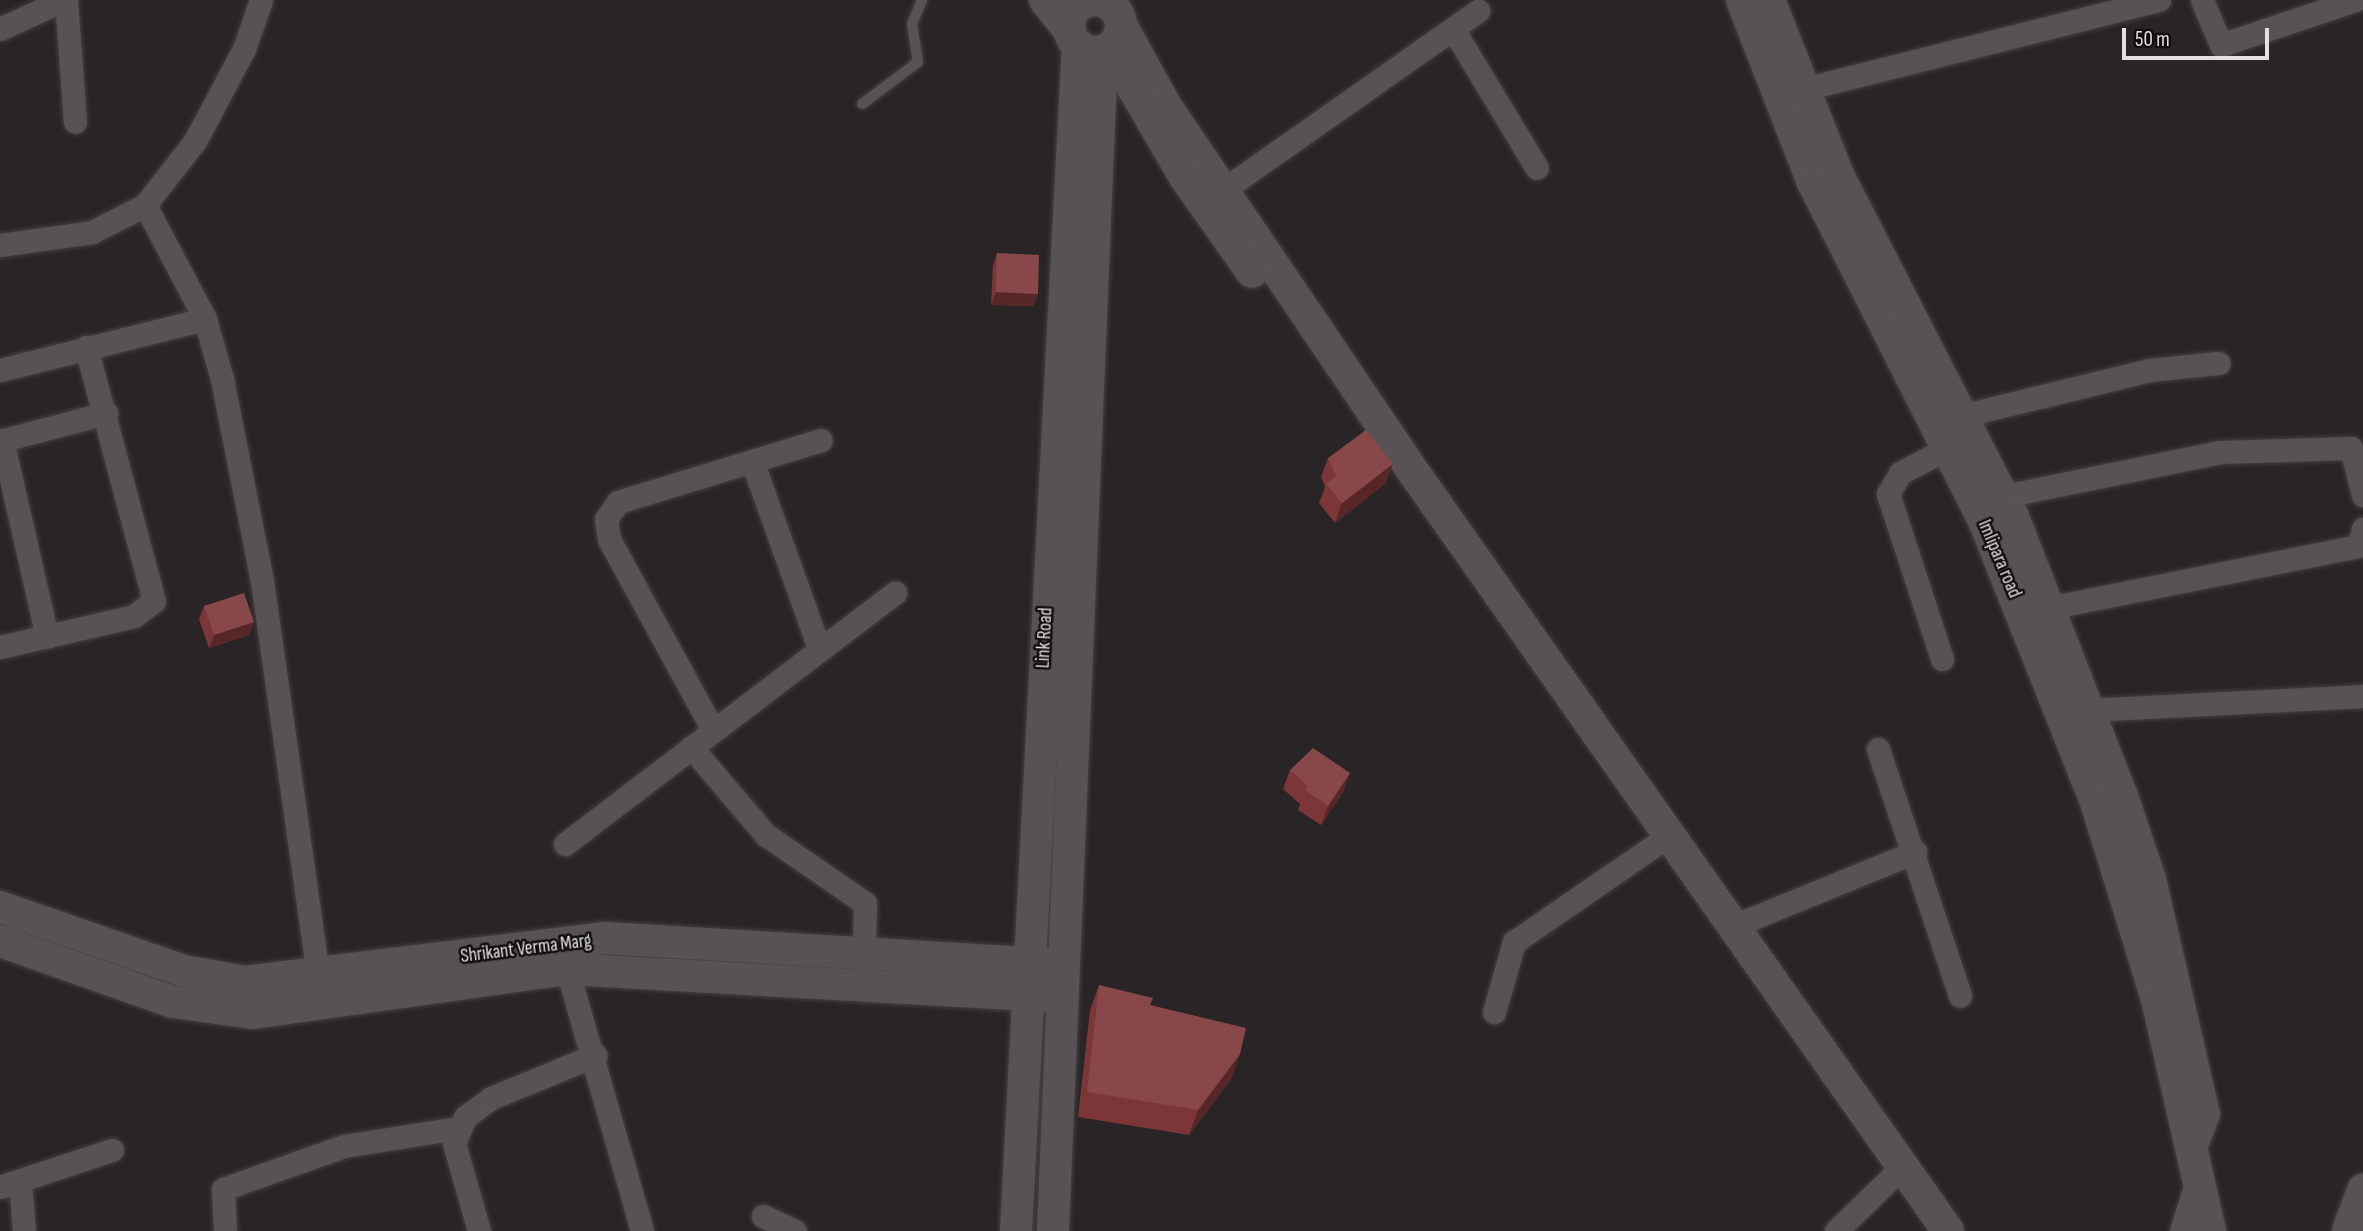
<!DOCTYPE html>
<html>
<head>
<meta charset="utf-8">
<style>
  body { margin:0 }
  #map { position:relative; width:2363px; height:1231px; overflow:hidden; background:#292426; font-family:"Sofia Sans Condensed",sans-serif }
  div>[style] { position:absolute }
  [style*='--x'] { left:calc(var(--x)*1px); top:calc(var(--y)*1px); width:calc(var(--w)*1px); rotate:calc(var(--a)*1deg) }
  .roads { filter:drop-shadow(0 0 2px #444041) drop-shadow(0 0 2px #444041) }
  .lane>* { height:10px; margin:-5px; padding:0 5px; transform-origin:5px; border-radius:5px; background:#595254 }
  .street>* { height:23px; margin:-11.5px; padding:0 11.5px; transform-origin:11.5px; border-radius:11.5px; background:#595254 }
  .secondary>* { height:32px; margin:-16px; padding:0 16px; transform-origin:16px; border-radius:16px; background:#595254 }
  .secondary>.ring { margin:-16px; padding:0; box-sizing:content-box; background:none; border:32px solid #595254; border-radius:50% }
  .wall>* { inset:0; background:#7d3637 }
  .shaded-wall>* { inset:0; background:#572728 }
  .building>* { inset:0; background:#884849 }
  span { translate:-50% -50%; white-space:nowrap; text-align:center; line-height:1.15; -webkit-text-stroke:5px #100e0f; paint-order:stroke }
  .street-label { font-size:19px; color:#e4e0e1 }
  .scale { position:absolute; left:2122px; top:28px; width:147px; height:32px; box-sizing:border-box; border:4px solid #e4e0e1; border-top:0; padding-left:9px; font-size:21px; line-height:24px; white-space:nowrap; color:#e4e0e1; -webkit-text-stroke:5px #100e0f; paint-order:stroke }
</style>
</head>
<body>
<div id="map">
  <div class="roads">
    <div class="lane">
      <div style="--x:862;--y:104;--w:70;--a:-36.9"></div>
      <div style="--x:918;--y:62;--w:38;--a:-99"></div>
      <div style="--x:912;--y:24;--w:26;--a:-67"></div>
    </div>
    <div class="street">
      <div style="--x:66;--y:0;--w:122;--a:85.8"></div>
      <div style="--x:2202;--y:0;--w:49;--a:67.1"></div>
      <div style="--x:2221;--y:45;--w:141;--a:-18.6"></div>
      <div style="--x:0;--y:29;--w:69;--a:-24.7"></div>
      <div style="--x:1453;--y:29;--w:162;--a:58.9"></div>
      <div style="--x:1804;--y:89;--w:366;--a:-14.1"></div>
      <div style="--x:1223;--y:190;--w:312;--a:-35.1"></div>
      <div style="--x:145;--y:205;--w:129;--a:62.2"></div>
      <div style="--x:205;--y:319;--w:62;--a:74.2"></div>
      <div style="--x:222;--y:379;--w:206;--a:78.8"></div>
      <div style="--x:262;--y:581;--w:399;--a:81.9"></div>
      <div style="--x:0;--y:245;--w:93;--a:-8"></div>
      <div style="--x:92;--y:232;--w:59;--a:-27"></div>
      <div style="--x:145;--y:205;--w:81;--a:-52"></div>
      <div style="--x:195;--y:141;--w:104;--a:-62"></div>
      <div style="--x:244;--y:49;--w:52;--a:-70.9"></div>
      <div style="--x:0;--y:370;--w:211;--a:-14"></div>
      <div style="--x:1965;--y:415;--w:189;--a:-13.7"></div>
      <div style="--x:2149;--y:370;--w:70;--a:-5.7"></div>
      <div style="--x:2;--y:440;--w:202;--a:77.1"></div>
      <div style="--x:0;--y:441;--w:110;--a:-14.8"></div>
      <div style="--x:752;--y:461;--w:199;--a:70.3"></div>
      <div style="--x:2004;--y:496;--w:220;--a:-11.5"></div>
      <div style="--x:2220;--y:452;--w:131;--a:-1.7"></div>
      <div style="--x:2351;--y:448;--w:49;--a:75.7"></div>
      <div style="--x:2033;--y:611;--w:332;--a:-11.3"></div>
      <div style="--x:2359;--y:546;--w:18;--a:-77"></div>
      <div style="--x:0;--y:647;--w:138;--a:-13"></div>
      <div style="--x:134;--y:616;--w:25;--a:-37"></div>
      <div style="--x:154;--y:601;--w:263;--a:-105"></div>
      <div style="--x:1942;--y:659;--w:174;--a:-108.1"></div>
      <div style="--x:1888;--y:494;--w:24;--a:-60"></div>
      <div style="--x:1900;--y:473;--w:54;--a:-27.5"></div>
      <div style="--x:2089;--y:710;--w:274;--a:-2.9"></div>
      <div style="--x:713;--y:730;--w:217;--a:-118.6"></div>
      <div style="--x:609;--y:539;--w:20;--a:-99"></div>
      <div style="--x:606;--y:519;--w:21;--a:-55"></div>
      <div style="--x:618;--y:502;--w:212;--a:-17"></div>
      <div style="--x:691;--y:747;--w:116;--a:49.6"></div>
      <div style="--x:766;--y:835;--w:120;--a:34.5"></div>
      <div style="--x:865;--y:903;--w:49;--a:91.2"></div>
      <div style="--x:1878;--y:749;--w:260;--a:71.6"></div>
      <div style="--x:565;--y:844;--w:415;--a:-37.3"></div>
      <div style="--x:1731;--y:927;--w:199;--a:-22.2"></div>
      <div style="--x:567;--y:969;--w:273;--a:74"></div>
      <div style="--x:1494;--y:1012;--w:73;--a:-74.1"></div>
      <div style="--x:1514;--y:942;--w:171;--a:-34.5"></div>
      <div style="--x:20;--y:1182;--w:49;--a:85.3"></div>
      <div style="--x:0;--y:1187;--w:118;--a:-18.3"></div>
      <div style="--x:763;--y:1216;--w:35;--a:25"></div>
      <div style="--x:225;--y:1231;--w:42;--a:-92.7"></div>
      <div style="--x:223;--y:1189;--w:128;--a:-19.6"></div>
      <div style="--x:344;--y:1146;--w:115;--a:-9"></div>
      <div style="--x:479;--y:1231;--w:91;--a:-105.9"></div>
      <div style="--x:454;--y:1143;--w:28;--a:-67"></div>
      <div style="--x:465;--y:1117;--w:32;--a:-36"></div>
      <div style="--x:491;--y:1098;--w:113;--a:-22.3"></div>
      <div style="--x:1836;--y:1231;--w:92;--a:-44.1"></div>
      <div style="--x:2181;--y:1231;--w:57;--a:-72.5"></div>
    </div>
    <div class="secondary">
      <div style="--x:1045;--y:0;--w:40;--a:51"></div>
      <div style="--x:1742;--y:0;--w:195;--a:68.7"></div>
      <div style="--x:1813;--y:182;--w:382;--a:63.2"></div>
      <div style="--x:1985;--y:523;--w:303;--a:68.3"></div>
      <div style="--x:2097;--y:805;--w:203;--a:72.8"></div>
      <div style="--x:2157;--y:999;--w:238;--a:77.1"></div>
      <div style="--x:1769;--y:0;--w:186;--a:68.5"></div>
      <div style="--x:1837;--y:173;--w:386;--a:62.9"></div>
      <div style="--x:2013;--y:517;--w:300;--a:68.7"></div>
      <div style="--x:2122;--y:796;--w:88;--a:71.4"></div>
      <div style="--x:2150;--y:879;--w:241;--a:77.1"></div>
      <div style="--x:2204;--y:1114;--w:28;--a:111"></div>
      <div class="ring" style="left:1069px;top:0;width:20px;height:20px"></div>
      <div style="--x:1121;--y:25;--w:91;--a:61.2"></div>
      <div style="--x:1165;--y:105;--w:429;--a:55.9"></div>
      <div style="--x:1405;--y:460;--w:943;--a:54.84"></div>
      <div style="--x:1110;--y:48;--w:149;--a:59.8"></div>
      <div style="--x:1185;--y:177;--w:116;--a:54.8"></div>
      <div style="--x:0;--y:907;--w:195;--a:19.2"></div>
      <div style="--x:184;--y:971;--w:62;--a:10.2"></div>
      <div style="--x:245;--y:982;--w:363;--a:-7"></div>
      <div style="--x:605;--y:938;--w:443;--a:3.4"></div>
      <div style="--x:0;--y:941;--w:183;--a:19.4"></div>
      <div style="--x:173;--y:1002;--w:81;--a:7.8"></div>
      <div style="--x:253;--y:1013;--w:317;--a:-8"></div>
      <div style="--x:567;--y:969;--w:479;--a:3.2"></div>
      <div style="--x:1016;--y:1231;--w:1188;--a:-87.01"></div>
      <div style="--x:1053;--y:1231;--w:1181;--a:-87.62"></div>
      <div style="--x:2348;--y:1231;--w:44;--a:-69.9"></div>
    </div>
  </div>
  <div class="wall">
    <div style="clip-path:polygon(997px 253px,1038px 294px,1033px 306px,991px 305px,993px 266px)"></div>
    <div style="clip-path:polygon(1328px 458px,1386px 483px,1335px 523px,1319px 503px,1325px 487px,1321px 477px)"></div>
    <div style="clip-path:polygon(204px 606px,254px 622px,249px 635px,209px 648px,199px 619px)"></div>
    <div style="clip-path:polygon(1290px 770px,1350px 773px,1343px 792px,1321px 825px,1298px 810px,1300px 804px,1283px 789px)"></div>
    <div style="clip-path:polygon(1099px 985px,1151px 1005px,1240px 1054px,1231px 1079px,1189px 1135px,1078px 1117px,1090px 1010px)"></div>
  </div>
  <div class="shaded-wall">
    <div style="clip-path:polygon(996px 292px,1038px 294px,1033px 306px,991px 305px)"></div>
    <div style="clip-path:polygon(1393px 464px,1386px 483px,1335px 523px,1342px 503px)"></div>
    <div style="clip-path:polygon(254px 622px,249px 635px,209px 648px,214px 635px)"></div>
    <div style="clip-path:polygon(1350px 773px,1343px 792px,1321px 825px,1328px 806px)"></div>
    <div style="clip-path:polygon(1240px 1054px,1231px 1079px,1189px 1135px,1198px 1110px)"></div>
  </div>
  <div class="building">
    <div style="clip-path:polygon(997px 253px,1039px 255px,1038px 294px,996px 292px)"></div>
    <div style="clip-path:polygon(1366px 430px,1393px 464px,1342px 503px,1326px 484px,1336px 476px,1328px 458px)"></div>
    <div style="clip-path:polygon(244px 593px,254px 622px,214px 635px,204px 606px)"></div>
    <div style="clip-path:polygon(1313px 748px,1350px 773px,1328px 806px,1305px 790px,1308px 786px,1290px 770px)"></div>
    <div style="clip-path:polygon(1099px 985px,1153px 998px,1150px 1005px,1246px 1028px,1240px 1054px,1198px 1110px,1087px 1092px)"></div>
  </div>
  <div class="street-label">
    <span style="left:1999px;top:559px;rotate:67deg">Imlipara road</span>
    <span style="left:1045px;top:638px;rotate:-87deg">Link Road</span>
    <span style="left:526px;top:949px;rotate:-7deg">Shrikant Verma Marg</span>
  </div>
  <div class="scale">50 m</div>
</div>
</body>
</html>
